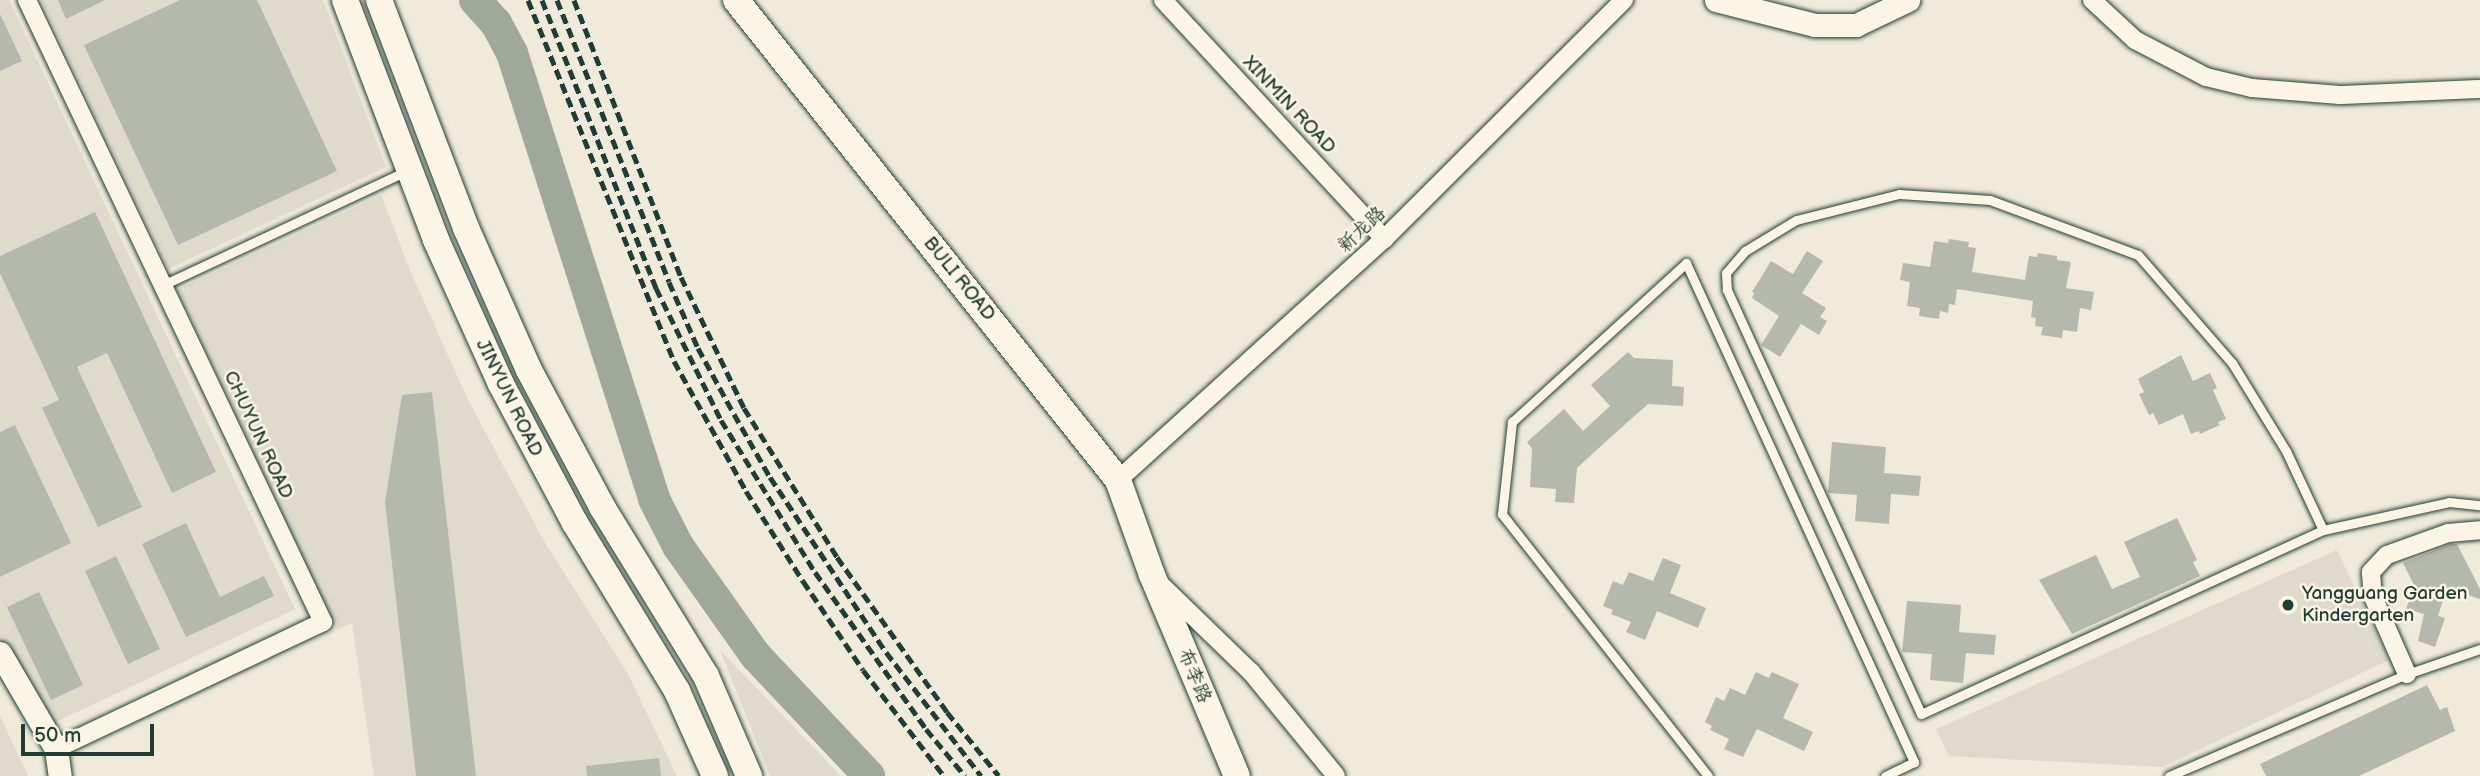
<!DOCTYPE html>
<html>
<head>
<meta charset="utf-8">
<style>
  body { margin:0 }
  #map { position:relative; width:2480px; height:776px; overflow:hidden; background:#efeada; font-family:"Balsamiq Sans","LXGW WenKai TC",sans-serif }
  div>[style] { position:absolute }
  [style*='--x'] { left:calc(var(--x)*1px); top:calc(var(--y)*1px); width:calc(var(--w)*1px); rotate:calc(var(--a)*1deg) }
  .built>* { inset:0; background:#dedbcc }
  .river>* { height:32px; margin:-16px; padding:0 16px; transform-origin:16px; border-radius:16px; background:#9fa89a }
  .building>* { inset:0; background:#b5b9ad }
  .roads { filter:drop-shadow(0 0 2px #1f3d34) drop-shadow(0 0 2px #1f3d34) }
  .service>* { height:9px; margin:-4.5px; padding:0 4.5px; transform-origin:4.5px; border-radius:4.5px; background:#fcf5e5 }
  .minor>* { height:18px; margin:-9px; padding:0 9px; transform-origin:9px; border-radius:9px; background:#fcf5e5 }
  .tertiary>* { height:23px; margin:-11.5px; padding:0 11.5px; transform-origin:11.5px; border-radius:11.5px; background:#fcf5e5 }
  .secondary>* { height:26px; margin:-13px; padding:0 13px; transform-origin:13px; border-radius:13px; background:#fcf5e5 }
  .rail>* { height:5px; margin-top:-2.5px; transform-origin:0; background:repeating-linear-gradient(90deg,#1f3d34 0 10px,transparent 0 15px) }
  .dots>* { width:19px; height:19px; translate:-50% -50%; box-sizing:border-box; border:4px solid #fcf5e5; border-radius:50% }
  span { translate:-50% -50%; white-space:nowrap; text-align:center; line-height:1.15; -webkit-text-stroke:5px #fcf5e5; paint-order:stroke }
  .street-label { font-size:19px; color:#1f3d34 }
  .poi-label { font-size:19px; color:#1f3d34 }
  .left { translate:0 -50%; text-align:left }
  .scale { position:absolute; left:21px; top:724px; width:133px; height:32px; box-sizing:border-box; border:4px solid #1f3d34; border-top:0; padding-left:9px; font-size:21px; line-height:24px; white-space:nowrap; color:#1f3d34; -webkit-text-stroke:5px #fcf5e5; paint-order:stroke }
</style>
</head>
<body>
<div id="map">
  <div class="built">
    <div style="clip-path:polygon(0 0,9px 0,295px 609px,37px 731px,0 652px)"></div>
    <div style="clip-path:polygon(41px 0,323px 0,386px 167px,168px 269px)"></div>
    <div style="clip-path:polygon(381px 195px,412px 275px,468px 400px,544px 541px,628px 674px,677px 776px,374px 776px,352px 623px,337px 630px,177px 290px)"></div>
    <div style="clip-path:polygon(2337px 550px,2389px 660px,2162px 767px,1949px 756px,1936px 729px)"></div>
    <div style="clip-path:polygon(720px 650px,841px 776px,770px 776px)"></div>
    <div style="clip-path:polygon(0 716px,28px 776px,0 776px)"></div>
  </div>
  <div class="river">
    <div style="--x:475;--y:0;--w:31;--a:48"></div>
    <div style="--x:496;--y:23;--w:34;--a:62"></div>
    <div style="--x:512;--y:53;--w:468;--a:72.3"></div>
    <div style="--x:654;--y:499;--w:53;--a:62.9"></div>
    <div style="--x:678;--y:546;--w:135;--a:54.7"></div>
    <div style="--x:756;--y:656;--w:165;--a:46.7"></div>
  </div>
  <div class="building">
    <div style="clip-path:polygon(58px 0,105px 0,66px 19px)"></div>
    <div style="clip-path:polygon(180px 0,257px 0,337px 171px,178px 245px,84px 45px)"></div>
    <div style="clip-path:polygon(0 14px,22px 61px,0 71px)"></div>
    <div style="clip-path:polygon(95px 212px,216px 472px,172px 493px,107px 353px,77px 367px,142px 507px,98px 527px,42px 408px,59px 400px,0 273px,0 256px)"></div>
    <div style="clip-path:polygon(1949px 239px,1969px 242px,1968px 247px,1976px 248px,1972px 272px,2025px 280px,2029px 256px,2037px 257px,2038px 253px,2057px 256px,2057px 260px,2071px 262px,2066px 288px,2094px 292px,2091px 310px,2080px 308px,2077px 332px,2063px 330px,2062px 338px,2041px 335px,2043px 327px,2035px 326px,2036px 318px,2031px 317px,2033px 301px,1996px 295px,1957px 289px,1955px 305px,1949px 304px,1948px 313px,1940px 311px,1939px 319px,1919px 316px,1920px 308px,1907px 306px,1910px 282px,1900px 280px,1903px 263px,1930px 267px,1934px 241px,1948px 243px)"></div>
    <div style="clip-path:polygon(1807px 251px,1823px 261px,1802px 293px,1826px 308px,1820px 317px,1827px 321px,1819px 335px,1801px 324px,1780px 357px,1761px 345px,1779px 316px,1752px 298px,1754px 293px,1752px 292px,1771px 261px,1793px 274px)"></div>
    <div style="clip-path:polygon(1628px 352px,1634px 358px,1673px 360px,1672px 386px,1684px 387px,1683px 406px,1648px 404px,1612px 436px,1577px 468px,1574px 503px,1555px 502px,1556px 489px,1530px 487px,1532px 449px,1527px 442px,1564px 409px,1583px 431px,1610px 406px,1591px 385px)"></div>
    <div style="clip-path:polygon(2181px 355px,2193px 381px,2210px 373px,2217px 388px,2213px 390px,2226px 419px,2218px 422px,2220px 425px,2200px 434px,2199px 431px,2191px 434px,2183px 414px,2159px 425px,2153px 413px,2149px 415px,2139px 394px,2144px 392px,2138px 379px)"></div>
    <div style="clip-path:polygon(432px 392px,476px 776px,416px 776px,385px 502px,402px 395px)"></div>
    <div style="clip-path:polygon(15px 425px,71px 543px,0 577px,0 432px)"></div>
    <div style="clip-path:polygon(1832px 442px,1886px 447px,1884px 473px,1921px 476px,1919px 496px,1891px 494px,1889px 524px,1855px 521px,1857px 495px,1828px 493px)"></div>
    <div style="clip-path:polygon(2177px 518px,2197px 560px,2193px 562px,2200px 576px,2072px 634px,2039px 580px,2096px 555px,2112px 589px,2140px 577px,2124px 542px)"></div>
    <div style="clip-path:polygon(186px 523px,220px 597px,264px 576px,274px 596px,186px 637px,142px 544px)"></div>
    <div style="clip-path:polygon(2451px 544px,2457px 544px,2480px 589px,2480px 599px,2447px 588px,2438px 616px,2445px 618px,2435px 647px,2418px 641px,2424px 614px,2406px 609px,2411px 596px,2421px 599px,2403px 563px)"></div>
    <div style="clip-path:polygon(116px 556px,160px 649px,128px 664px,85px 571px)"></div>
    <div style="clip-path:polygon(1663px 558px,1681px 565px,1670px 593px,1706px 608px,1698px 628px,1657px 611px,1645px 640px,1626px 632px,1631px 622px,1611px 614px,1613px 610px,1603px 606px,1613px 581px,1623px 585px,1629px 572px,1653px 581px)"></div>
    <div style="clip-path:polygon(39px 592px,83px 685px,51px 700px,7px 607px)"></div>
    <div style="clip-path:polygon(1907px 601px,1961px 605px,1959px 632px,1996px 635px,1994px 655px,1966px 653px,1963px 683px,1930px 680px,1932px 654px,1902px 652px)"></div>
    <div style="clip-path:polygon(1756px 672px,1769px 678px,1772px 672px,1799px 684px,1783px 718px,1813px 732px,1804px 751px,1757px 729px,1743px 757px,1724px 749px,1729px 739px,1710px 730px,1712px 726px,1705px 722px,1716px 697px,1724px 701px,1730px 688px,1745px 695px)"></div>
    <div style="clip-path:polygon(2427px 685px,2440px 710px,2447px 707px,2455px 731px,2359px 776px,2266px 776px,2260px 764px)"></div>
    <div style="clip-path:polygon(659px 758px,661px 776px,587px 776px,586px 766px)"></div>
  </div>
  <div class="roads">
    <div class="service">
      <div style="--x:163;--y:285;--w:271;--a:-25.1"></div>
      <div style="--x:2323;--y:530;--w:87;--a:-115.1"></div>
      <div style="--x:2286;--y:451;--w:103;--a:-121.5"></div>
      <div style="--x:2232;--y:363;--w:143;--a:-131"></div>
      <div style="--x:2138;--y:255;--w:158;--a:-159.6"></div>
      <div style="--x:1990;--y:200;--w:91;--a:-176.2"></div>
      <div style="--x:1899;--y:194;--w:106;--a:165.8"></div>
      <div style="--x:1796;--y:220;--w:60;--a:148.7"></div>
      <div style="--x:1745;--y:251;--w:29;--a:131"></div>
      <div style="--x:1726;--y:273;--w:17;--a:87"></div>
      <div style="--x:1727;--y:290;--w:466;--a:65.4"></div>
      <div style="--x:1921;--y:714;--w:442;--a:-24.6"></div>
      <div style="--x:2323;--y:530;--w:129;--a:-12.5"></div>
      <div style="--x:2449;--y:502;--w:31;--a:6"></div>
      <div style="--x:1708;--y:776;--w:333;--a:-128.2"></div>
      <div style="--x:1502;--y:514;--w:93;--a:-83.8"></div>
      <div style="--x:1512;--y:422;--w:236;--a:-42.4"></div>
      <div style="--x:1686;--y:263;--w:549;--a:65.44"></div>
      <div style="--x:1914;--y:762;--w:32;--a:154"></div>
      <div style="--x:2169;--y:776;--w:259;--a:-23.2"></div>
      <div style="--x:2407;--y:674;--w:77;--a:-18.9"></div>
    </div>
    <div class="minor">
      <div style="--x:27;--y:0;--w:689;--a:64.55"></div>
      <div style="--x:323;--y:622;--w:296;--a:154.6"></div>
      <div style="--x:1163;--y:0;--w:326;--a:47.2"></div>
      <div style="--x:2092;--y:0;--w:59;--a:42.9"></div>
      <div style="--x:2135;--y:40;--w:80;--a:27.5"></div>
      <div style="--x:2206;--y:77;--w:47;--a:13.4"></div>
      <div style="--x:2252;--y:88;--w:88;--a:4.5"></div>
      <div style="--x:2340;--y:95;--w:140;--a:-2.5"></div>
      <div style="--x:1118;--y:480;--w:359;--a:-42.2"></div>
      <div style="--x:1384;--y:239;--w:339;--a:-44.9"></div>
      <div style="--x:1159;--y:583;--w:128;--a:44.1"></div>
      <div style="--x:1251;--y:672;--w:134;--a:50.7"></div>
      <div style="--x:2407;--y:674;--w:84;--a:-113.8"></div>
      <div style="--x:2373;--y:597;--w:25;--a:-95"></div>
      <div style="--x:2371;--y:572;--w:23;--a:-47"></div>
      <div style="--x:2387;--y:555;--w:65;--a:-19.8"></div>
      <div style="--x:2448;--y:533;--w:32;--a:-5"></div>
    </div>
    <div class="tertiary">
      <div style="--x:1716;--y:0;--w:102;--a:14.2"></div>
      <div style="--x:1815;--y:25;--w:41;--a:0"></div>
      <div style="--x:1856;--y:25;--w:58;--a:-25.7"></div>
      <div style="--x:0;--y:653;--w:111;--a:59.7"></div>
      <div style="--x:56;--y:749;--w:27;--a:82"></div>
    </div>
    <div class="secondary">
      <div style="--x:345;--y:0;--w:257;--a:69.2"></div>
      <div style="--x:436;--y:240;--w:158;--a:65.7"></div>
      <div style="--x:501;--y:384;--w:157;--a:62"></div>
      <div style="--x:575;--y:523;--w:197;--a:58.7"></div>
      <div style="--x:677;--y:691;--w:93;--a:65.9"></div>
      <div style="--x:379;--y:0;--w:244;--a:69.1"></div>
      <div style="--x:466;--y:228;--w:155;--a:66.1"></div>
      <div style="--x:529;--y:370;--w:155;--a:61.9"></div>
      <div style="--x:602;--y:507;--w:198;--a:58.4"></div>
      <div style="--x:706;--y:676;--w:109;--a:66.7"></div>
      <div style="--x:736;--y:0;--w:613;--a:51.49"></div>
      <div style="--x:1118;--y:480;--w:101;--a:70.3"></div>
      <div style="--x:1152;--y:575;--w:218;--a:67.1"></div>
    </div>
  </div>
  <div class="rail">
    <div style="--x:528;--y:0;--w:389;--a:68"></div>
    <div style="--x:674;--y:361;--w:149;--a:61"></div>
    <div style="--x:746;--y:491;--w:107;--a:57.7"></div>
    <div style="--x:803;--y:581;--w:107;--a:56"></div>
    <div style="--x:863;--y:670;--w:133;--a:52.6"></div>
    <div style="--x:542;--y:0;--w:310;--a:68.4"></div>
    <div style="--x:656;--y:288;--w:147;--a:63.8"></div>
    <div style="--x:721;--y:420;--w:179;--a:58.3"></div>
    <div style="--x:815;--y:572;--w:192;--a:54.7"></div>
    <div style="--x:926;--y:729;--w:61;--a:50.3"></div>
    <div style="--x:557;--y:0;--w:303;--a:68.3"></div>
    <div style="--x:669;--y:282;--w:72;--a:66.3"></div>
    <div style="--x:698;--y:348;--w:75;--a:61.4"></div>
    <div style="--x:734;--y:414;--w:73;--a:60.3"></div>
    <div style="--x:770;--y:477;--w:210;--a:56.5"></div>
    <div style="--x:886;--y:652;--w:156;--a:52.5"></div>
    <div style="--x:574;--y:0;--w:297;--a:68.9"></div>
    <div style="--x:681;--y:277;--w:145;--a:64.3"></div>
    <div style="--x:744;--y:408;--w:176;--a:58"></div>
    <div style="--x:837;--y:557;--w:190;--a:54.6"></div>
    <div style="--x:947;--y:712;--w:82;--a:50.9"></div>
  </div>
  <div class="dots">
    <div style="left:2288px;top:605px;background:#1f3d34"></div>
  </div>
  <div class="street-label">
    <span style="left:1289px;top:105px;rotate:47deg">XINMIN ROAD</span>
    <span style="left:1362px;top:230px;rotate:-43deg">新龙路</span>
    <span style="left:959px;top:279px;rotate:51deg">BULI ROAD</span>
    <span style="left:509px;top:398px;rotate:64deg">JINYUN ROAD</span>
    <span style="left:258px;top:435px;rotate:65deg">CHUYUN ROAD</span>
    <span style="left:1194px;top:676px;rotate:67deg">布李路</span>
  </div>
  <div class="poi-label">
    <span class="left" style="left:2302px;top:605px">Yangguang Garden<br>Kindergarten</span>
  </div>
  <div class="scale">50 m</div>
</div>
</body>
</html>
